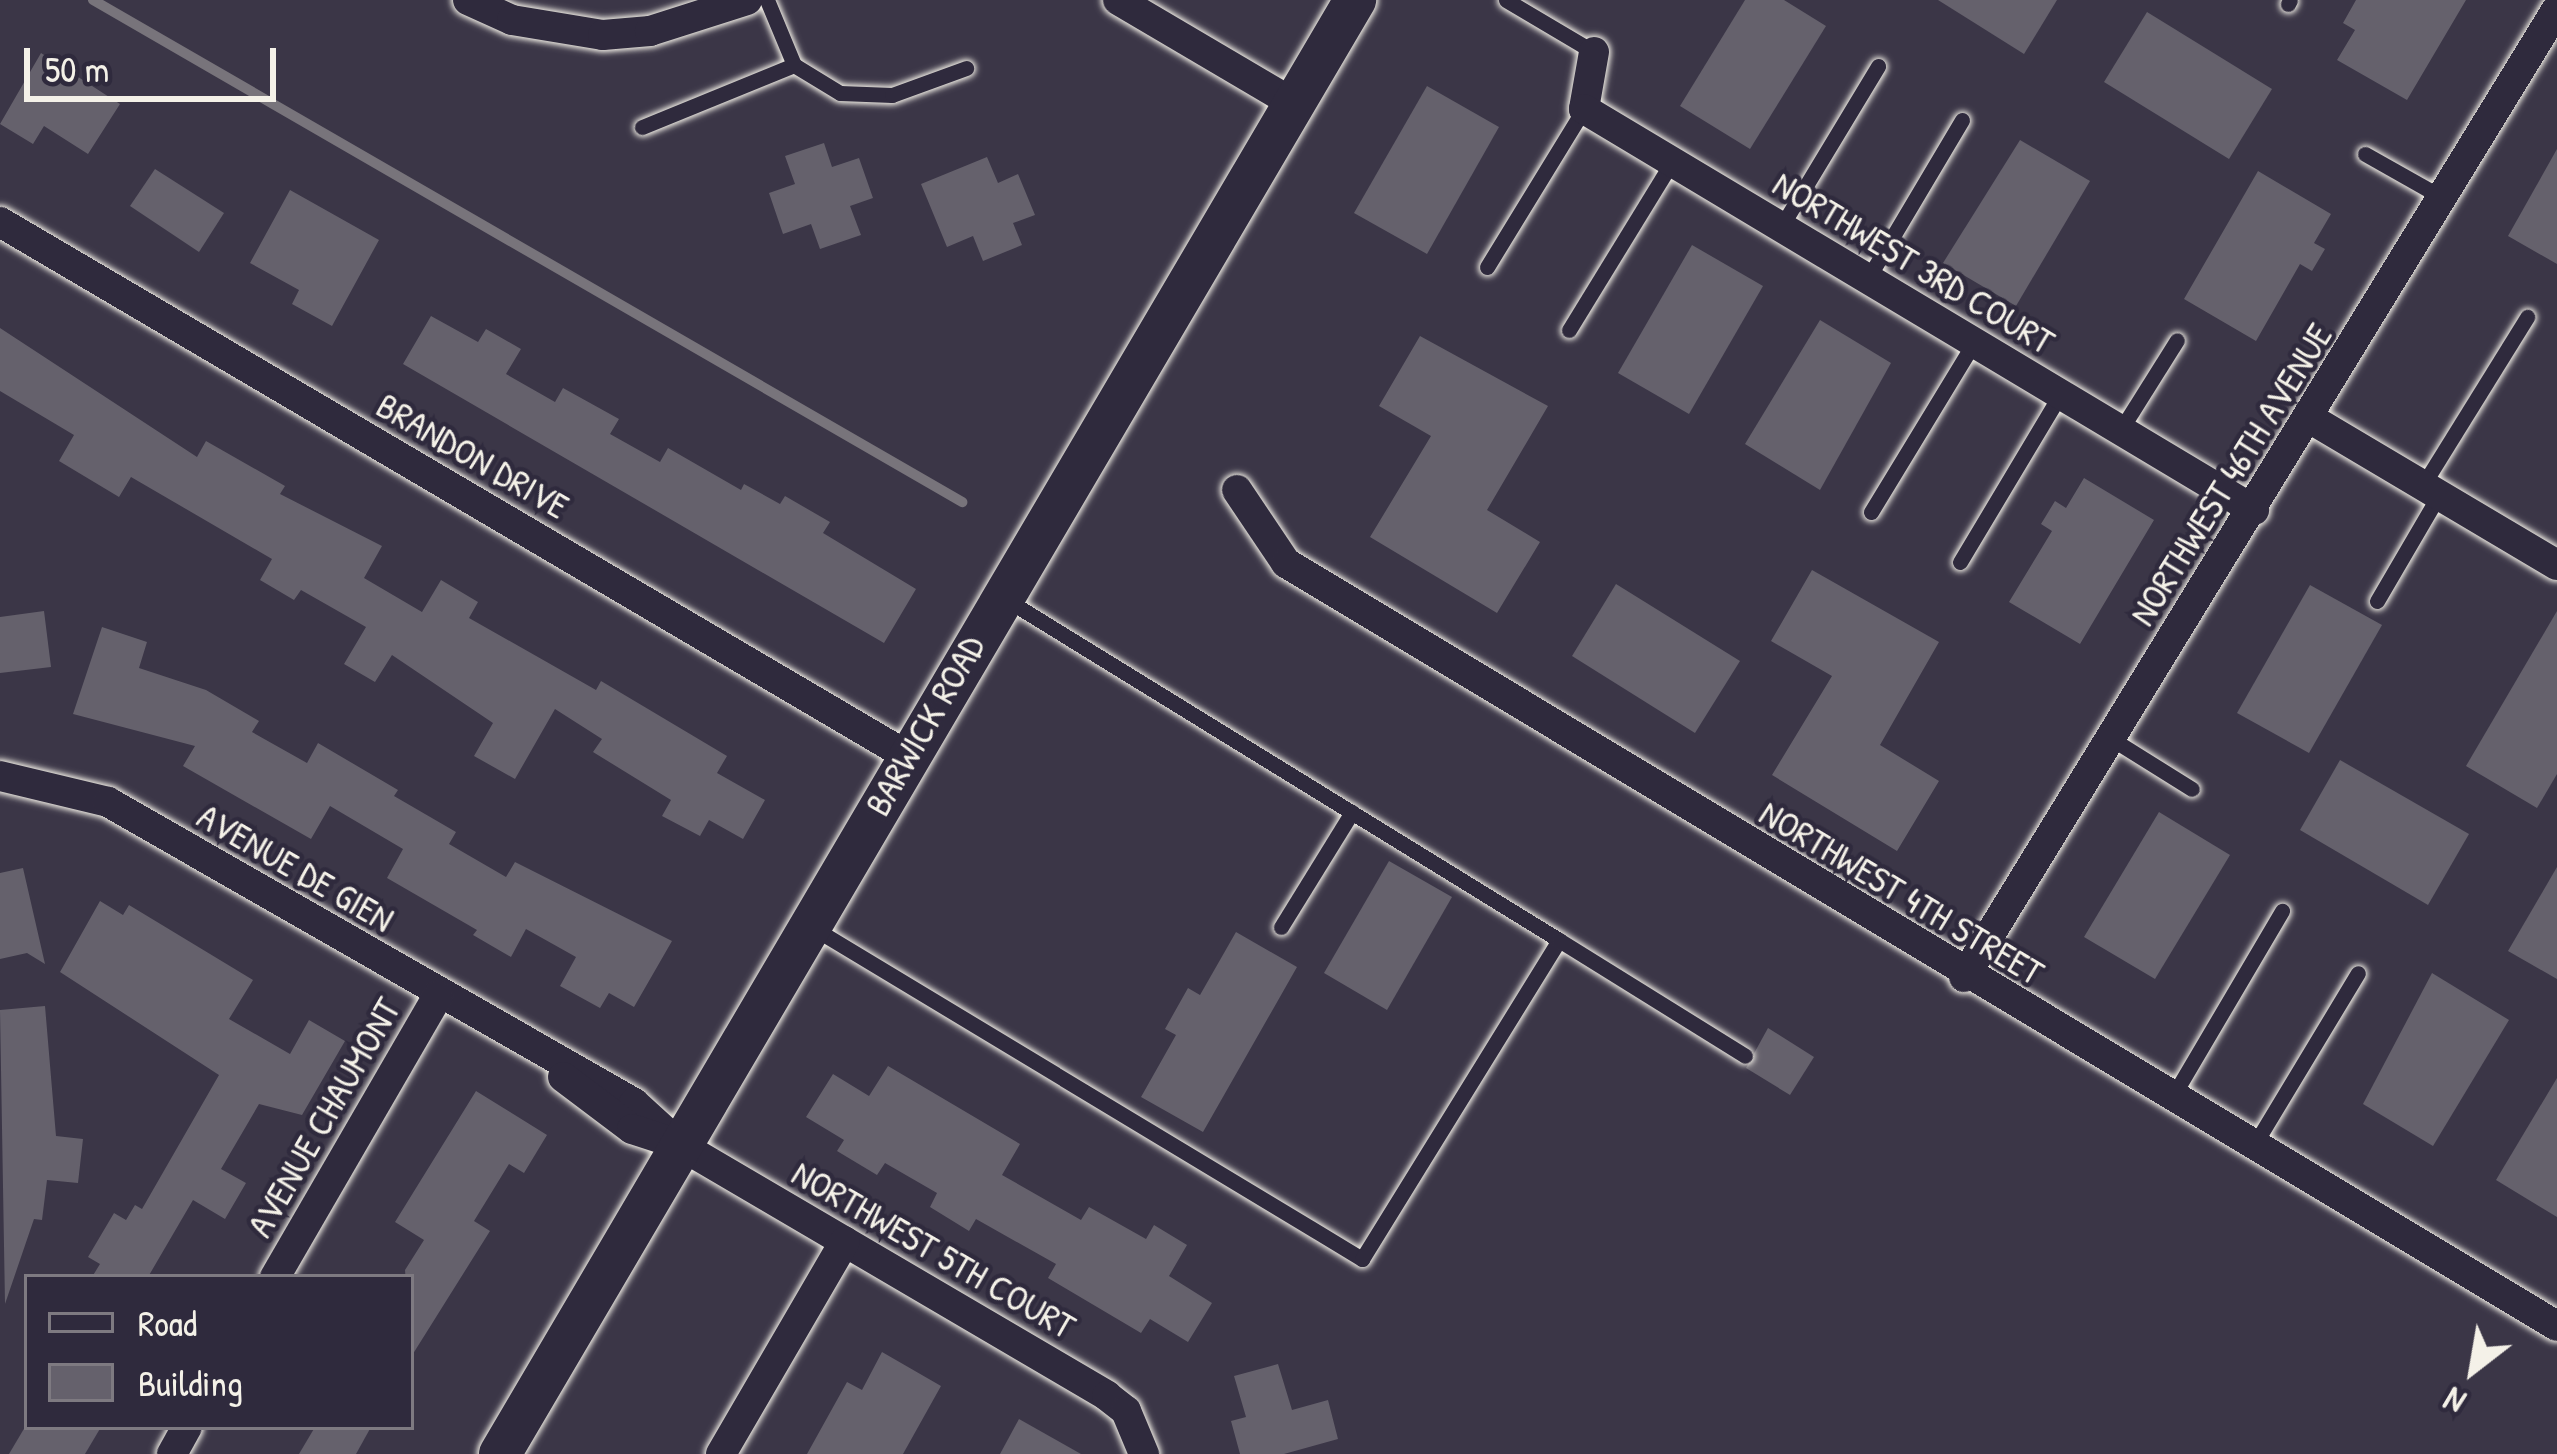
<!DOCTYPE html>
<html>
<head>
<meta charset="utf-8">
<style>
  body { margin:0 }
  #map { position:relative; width:2557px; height:1454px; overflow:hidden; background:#3b3647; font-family:"Patrick Hand",sans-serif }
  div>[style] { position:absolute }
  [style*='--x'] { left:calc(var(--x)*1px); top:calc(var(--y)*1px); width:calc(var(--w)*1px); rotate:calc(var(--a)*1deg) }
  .stream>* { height:10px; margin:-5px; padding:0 5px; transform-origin:5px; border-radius:5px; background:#78747b }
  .building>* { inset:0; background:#65616c }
  .roads { filter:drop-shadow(0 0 3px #f4f1e8) drop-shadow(0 0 3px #f4f1e8) }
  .lane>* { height:15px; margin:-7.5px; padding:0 7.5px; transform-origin:7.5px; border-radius:7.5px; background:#2f2a3d }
  .street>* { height:30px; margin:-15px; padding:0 15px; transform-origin:15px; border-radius:15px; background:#2f2a3d }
  .secondary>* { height:42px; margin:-21px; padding:0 21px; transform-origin:21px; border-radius:21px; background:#2f2a3d }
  span { translate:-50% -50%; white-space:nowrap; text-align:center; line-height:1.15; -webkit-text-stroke:9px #2f2a3d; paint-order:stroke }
  .street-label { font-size:36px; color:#f4f1e8 }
  .legend { position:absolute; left:24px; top:1274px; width:390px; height:156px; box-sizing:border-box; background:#2f2a3d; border:3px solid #7e7a81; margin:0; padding:15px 21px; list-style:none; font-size:36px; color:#f4f1e8 }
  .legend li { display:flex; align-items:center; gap:24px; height:60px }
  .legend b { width:60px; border:3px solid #7e7a81 }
  .north { position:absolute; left:2413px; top:1310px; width:120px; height:120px; -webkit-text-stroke:9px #2f2a3d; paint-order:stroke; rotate:211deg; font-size:33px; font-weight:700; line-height:48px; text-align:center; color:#f4f1e8 }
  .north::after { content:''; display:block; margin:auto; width:42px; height:54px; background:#f4f1e8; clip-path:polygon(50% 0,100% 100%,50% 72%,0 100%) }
  .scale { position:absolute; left:24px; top:48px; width:252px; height:54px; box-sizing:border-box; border:6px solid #f4f1e8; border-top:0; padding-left:15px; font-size:36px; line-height:42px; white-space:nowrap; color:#f4f1e8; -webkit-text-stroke:9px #2f2a3d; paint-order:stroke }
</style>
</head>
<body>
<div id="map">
  <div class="stream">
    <div style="--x:93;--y:0;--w:1004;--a:30.01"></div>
  </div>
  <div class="building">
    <div style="clip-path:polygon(1745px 0,1784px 0,1826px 26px,1750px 149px,1680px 106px)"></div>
    <div style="clip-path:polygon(1938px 0,2057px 0,2024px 54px)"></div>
    <div style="clip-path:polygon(2356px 0,2466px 0,2407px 100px,2337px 60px,2355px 30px,2343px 23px)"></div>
    <div style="clip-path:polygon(2147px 12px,2272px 89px,2229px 159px,2104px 82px)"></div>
    <div style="clip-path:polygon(41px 53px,120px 104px,88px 154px,44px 126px,33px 144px,0 124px)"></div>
    <div style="clip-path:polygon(1427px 86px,1499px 127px,1427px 254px,1354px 213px)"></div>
    <div style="clip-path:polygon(2020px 140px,2090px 181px,2016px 306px,1943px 263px)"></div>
    <div style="clip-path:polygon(824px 143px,832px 167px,859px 158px,873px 198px,850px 206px,861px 235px,820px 249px,811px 224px,783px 234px,769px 193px,795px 184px,785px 156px)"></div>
    <div style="clip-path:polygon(2557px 149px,2557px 264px,2508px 236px)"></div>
    <div style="clip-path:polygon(987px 157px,998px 183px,1018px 174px,1035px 215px,1013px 223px,1022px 245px,983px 261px,973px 236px,947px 247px,921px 184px)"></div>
    <div style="clip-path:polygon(155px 169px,224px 213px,199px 252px,130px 206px)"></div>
    <div style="clip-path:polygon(2258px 171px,2331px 214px,2314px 243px,2325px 249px,2312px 271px,2300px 264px,2256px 341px,2184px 299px)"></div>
    <div style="clip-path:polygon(290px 190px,379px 240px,332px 326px,292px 304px,299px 290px,250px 263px)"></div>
    <div style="clip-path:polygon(1692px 245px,1763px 286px,1689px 414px,1618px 373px)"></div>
    <div style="clip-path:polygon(431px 316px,478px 342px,486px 329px,521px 349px,506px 374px,555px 402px,563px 388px,619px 419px,610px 434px,660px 462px,668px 448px,741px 490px,744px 484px,780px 504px,785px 496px,830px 522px,823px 533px,916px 589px,884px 643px,403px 364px)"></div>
    <div style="clip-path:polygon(1820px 320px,1891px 363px,1820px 490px,1745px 444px)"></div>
    <div style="clip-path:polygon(0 328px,197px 457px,206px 441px,285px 486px,280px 494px,382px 546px,364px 578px,422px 612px,441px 580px,478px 602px,469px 618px,596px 690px,601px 681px,727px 756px,717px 773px,765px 800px,743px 839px,709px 820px,700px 836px,662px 816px,671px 800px,593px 752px,602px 739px,555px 709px,515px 779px,474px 756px,493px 723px,392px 655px,375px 682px,344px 664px,366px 627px,301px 590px,294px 600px,260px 580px,272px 559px,131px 477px,119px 497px,59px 461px,74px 435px,0 391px)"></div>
    <div style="clip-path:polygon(1420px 336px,1548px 406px,1487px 510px,1540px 542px,1497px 613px,1370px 537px,1431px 436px,1379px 406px)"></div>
    <div style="clip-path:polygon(2084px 478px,2154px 520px,2080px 644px,2009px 602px,2052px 531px,2041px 524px,2055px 501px,2066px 508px)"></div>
    <div style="clip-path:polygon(1812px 570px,1939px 642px,1880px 745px,1939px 781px,1897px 851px,1772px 775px,1832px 676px,1771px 641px)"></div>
    <div style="clip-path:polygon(1616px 584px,1740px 661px,1695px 733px,1572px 656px)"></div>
    <div style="clip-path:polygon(2310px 585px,2382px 625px,2309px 753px,2237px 713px)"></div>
    <div style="clip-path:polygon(44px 611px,51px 667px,0 673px,0 617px)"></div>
    <div style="clip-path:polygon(2557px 611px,2557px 774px,2537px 808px,2466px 766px)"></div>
    <div style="clip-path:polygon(102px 627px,147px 642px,139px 668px,206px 690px,259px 721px,252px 732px,307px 763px,318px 743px,398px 790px,394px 796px,456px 832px,449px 844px,506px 877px,515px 862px,672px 941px,634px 1007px,609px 993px,600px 1008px,560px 986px,576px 957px,526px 929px,511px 957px,473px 935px,477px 930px,387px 878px,403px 849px,330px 806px,311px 839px,183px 766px,195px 746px,73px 714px)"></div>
    <div style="clip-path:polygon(2340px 760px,2469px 834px,2428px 905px,2300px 830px)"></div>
    <div style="clip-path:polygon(2159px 812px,2230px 855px,2155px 979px,2084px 937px)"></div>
    <div style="clip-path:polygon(1389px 861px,1452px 897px,1387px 1010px,1324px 973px)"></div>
    <div style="clip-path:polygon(2557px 867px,2557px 979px,2508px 951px)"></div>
    <div style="clip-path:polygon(23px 868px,45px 964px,27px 953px,0 959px,0 873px)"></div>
    <div style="clip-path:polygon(100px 901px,123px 915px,129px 905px,253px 980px,229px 1019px,290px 1054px,309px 1020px,345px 1041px,302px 1115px,259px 1104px,221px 1169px,246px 1183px,225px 1219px,193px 1200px,148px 1277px,92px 1277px,100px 1264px,88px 1257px,114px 1213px,126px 1220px,135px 1205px,142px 1209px,219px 1075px,60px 972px)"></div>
    <div style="clip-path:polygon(1236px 932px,1297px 967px,1203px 1132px,1141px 1097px,1176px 1035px,1165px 1029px,1188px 988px,1200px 995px)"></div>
    <div style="clip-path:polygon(2432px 973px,2509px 1020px,2433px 1146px,2363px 1104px)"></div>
    <div style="clip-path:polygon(45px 1006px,56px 1136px,83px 1139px,78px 1183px,47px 1180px,42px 1220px,34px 1219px,5px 1304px,0 1010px)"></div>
    <div style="clip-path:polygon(1768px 1028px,1814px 1057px,1790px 1095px,1746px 1068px)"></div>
    <div style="clip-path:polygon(888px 1066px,1020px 1144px,1002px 1175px,1081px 1220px,1089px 1207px,1146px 1239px,1154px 1225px,1187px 1245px,1169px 1276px,1212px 1303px,1188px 1342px,1150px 1319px,1141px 1333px,1048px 1278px,1056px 1264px,976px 1219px,969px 1231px,930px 1207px,937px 1193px,885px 1163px,877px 1175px,837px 1151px,844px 1140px,806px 1117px,833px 1074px,869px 1096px)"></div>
    <div style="clip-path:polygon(2557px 1078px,2557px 1217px,2496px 1180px)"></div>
    <div style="clip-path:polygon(476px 1091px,547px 1135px,524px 1173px,509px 1164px,474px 1221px,490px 1231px,411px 1357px,405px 1270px,424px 1240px,395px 1222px)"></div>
    <div style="clip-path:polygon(882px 1352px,941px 1386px,903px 1454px,807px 1454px,847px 1382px,862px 1390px)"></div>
    <div style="clip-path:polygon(1278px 1364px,1292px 1410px,1328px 1400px,1338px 1439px,1284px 1454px,1240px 1454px,1231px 1421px,1246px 1417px,1234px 1376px)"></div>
    <div style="clip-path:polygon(1019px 1419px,1081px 1454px,1000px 1454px)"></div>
    <div style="clip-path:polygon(25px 1427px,101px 1427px,85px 1454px,9px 1454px)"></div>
    <div style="clip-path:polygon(315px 1427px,371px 1427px,356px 1454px,299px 1454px)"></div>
  </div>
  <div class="roads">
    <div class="lane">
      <div style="--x:767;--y:0;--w:70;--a:67.4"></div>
      <div style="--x:794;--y:65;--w:54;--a:31.3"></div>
      <div style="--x:840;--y:93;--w:52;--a:2.2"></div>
      <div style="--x:892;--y:95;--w:79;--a:-20"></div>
      <div style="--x:1506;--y:0;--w:102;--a:30.6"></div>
      <div style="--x:2288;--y:4;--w:4;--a:-63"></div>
      <div style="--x:642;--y:127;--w:164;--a:-22.2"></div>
      <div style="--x:2365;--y:154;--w:90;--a:29.4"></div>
      <div style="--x:1781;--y:227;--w:188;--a:-58.9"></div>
      <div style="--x:1487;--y:267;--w:185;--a:-58.5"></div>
      <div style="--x:1867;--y:280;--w:186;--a:-59.3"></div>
      <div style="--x:1569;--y:330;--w:197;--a:-58.5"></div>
      <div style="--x:2120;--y:431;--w:107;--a:-57.9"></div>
      <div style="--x:2423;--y:485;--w:198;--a:-58.2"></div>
      <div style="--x:1871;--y:512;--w:197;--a:-58.7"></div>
      <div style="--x:1960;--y:562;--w:195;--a:-59.1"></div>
      <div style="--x:2377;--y:601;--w:123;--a:-59.7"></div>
      <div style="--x:2112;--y:739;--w:94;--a:32"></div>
      <div style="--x:1281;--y:927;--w:135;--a:-58.3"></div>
      <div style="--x:815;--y:929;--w:639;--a:31.1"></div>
      <div style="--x:1362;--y:1259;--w:375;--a:-58.3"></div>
      <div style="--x:1559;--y:940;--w:648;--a:-148.37"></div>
      <div style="--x:1559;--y:940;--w:219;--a:31.9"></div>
      <div style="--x:2173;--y:1096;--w:215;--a:-59.5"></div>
      <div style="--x:2253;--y:1147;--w:203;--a:-58.9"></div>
    </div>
    <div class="street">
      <div style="--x:468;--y:0;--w:48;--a:24.4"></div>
      <div style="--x:512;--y:20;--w:92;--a:9.4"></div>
      <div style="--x:603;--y:35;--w:47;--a:-4.9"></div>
      <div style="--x:650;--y:31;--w:102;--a:-17.7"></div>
      <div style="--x:1118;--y:0;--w:203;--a:30.5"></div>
      <div style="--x:1594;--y:52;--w:58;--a:100"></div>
      <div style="--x:1584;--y:109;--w:781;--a:30.9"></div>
      <div style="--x:0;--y:222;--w:1051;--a:30.47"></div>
      <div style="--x:2311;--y:419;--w:286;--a:30.7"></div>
      <div style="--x:1237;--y:490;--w:88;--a:56.1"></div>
      <div style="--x:1286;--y:563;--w:1482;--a:30.98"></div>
      <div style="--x:0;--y:776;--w:111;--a:13.5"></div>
      <div style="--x:108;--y:802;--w:606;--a:29.78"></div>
      <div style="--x:634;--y:1103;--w:62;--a:42.4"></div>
      <div style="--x:680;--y:1145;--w:495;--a:30.4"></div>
      <div style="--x:1107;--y:1396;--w:24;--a:38"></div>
      <div style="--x:1126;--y:1411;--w:47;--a:67.3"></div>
      <div style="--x:1964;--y:977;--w:1135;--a:-58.51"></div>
      <div style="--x:563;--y:1077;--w:86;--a:37"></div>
      <div style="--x:632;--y:1129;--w:38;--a:18"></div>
      <div style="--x:275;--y:1277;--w:325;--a:-59.9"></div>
      <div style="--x:172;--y:1454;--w:31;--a:-61"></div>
      <div style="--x:721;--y:1454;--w:246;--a:-59.8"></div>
    </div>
    <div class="secondary">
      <div style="--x:500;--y:1454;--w:1687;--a:-59.54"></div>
    </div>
  </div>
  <div class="street-label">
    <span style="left:1914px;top:262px;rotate:31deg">NORTHWEST 3RD COURT</span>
    <span style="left:473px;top:455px;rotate:30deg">BRANDON DRIVE</span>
    <span style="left:2230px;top:474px;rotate:-58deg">NORTHWEST 46TH AVENUE</span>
    <span style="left:924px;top:725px;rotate:-60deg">BARWICK ROAD</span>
    <span style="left:296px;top:867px;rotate:30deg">AVENUE DE GIEN</span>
    <span style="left:1902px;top:892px;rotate:31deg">NORTHWEST 4TH STREET</span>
    <span style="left:323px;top:1117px;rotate:-60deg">AVENUE CHAUMONT</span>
    <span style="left:934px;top:1249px;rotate:30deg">NORTHWEST 5TH COURT</span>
  </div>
  <ul class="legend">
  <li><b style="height:15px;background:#2f2a3d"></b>Road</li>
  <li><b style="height:33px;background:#65616c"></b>Building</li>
  </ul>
  <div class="north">N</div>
  <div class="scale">50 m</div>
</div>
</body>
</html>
